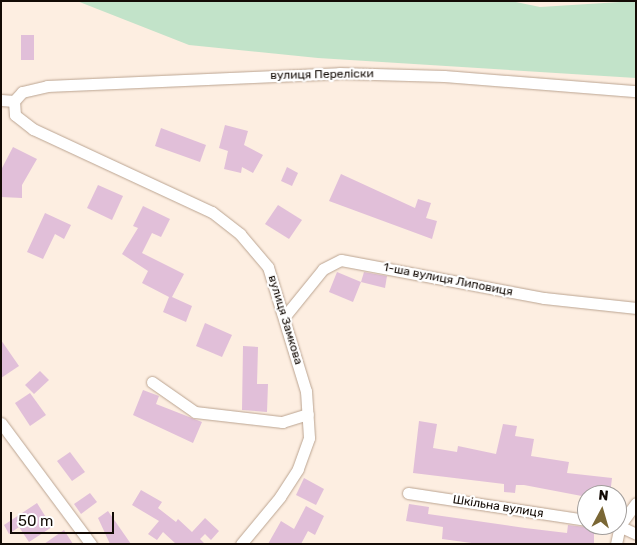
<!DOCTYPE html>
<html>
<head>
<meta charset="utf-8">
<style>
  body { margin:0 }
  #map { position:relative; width:637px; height:545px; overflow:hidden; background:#fdeee1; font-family:Rubik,sans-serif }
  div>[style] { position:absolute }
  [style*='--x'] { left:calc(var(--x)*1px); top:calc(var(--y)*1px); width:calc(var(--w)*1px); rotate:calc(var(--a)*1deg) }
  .green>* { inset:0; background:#c2e3c9 }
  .building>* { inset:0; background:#e1bfd9 }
  .roads { filter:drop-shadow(0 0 1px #bba491) drop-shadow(0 0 1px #bba491) }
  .street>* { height:11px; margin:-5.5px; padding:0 5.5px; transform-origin:5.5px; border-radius:5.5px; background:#fff }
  span { translate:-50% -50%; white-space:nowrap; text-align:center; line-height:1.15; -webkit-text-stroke:4.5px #fff; paint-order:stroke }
  .street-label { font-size:12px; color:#130b05 }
  .frame { position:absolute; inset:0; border:2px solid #130b05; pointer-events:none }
  .north { position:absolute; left:577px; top:485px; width:50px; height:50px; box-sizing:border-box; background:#fff; border:1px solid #a19d9b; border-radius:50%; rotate:6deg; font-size:14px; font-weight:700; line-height:20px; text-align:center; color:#130b05 }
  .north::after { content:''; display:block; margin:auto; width:18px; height:22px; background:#7a6735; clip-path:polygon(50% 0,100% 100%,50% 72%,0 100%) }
  .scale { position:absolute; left:10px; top:512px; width:104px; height:22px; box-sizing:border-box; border:2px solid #130b05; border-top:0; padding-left:6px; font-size:15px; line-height:18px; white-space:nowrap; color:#130b05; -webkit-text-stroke:4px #fff; paint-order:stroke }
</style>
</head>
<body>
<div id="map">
  <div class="green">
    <div style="clip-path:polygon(77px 1px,511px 1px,540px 7px,636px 1px,636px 78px,318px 58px,189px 45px)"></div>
  </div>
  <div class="building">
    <div style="clip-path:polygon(21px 35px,34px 35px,34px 60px,21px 60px)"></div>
    <div style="clip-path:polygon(225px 125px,248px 131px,244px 145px,263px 155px,253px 173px,242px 167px,241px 173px,224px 169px,228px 151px,219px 148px)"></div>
    <div style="clip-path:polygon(161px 128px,206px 145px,200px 162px,155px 146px)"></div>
    <div style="clip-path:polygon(13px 147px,37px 159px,22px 185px,22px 198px,1px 197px,1px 170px)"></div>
    <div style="clip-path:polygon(287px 167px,298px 173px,292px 186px,281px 181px)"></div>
    <div style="clip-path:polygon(341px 174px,415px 208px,418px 199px,431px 203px,426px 218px,437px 221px,432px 239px,329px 201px)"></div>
    <div style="clip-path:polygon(98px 185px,123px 196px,112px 220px,87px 208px)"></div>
    <div style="clip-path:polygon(278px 205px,302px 220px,289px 239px,265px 224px)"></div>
    <div style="clip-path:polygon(143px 206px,170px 219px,161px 237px,152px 233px,142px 253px,184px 274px,172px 297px,192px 306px,186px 322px,163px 312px,169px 297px,142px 283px,148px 271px,122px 254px,138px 228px,133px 226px)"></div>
    <div style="clip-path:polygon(45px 213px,71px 225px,64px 239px,55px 234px,43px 259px,27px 252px)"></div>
    <div style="clip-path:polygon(337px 272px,361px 282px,353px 302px,329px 292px)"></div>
    <div style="clip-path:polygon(364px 272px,387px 276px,385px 288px,361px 282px)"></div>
    <div style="clip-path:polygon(205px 323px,232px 335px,222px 357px,196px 346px)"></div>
    <div style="clip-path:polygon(1px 340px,19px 366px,1px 378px)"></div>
    <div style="clip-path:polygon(243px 346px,258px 347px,257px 384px,268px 384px,267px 412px,242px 410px)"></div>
    <div style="clip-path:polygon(40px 371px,49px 380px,34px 394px,25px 385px)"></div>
    <div style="clip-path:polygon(143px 390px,159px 396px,156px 404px,202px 422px,193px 443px,133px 415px)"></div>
    <div style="clip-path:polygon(30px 393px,46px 415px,30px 426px,15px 403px)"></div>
    <div style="clip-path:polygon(419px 421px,437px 424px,433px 448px,457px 452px,458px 446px,496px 454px,503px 424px,517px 426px,515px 436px,534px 439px,531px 456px,569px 462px,567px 473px,612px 478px,610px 495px,587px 497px,524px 485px,516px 485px,515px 493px,504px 492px,504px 484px,413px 473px)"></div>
    <div style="clip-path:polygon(70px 452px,85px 472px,72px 481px,57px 461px)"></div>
    <div style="clip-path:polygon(304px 478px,324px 489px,316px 505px,296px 495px)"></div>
    <div style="clip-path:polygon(141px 490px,162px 502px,158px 508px,176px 522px,178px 519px,192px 532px,205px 518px,219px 531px,211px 540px,205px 534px,200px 539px,205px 544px,176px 544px,163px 532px,157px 540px,148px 534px,159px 521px,132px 505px)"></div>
    <div style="clip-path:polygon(90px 493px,97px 502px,81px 514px,74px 504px)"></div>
    <div style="clip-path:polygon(37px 503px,52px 527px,29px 542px,19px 527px,9px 534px,4px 525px)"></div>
    <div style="clip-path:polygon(409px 504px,429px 507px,428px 514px,525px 528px,567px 533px,568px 525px,594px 528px,594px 544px,479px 544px,442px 539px,443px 527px,406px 521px)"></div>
    <div style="clip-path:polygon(306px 506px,324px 516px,315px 535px,308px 531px,301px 544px,268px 544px,281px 521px,294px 529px)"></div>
    <div style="clip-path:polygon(108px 511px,131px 544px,110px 544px,98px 518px)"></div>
    <div style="clip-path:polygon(64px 530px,73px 544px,44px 544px)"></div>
  </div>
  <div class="roads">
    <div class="street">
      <div style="--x:1;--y:100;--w:13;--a:4"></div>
      <div style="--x:14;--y:101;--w:12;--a:-48"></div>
      <div style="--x:22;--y:92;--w:26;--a:-13"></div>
      <div style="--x:47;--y:86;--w:292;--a:-2.5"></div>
      <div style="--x:339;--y:73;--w:105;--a:1.6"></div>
      <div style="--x:444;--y:76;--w:193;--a:4.5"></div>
      <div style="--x:14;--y:101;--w:14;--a:86"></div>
      <div style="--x:15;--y:115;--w:23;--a:38"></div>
      <div style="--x:33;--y:129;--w:197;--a:24.9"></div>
      <div style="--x:212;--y:212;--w:36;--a:38"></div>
      <div style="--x:240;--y:234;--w:43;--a:49.7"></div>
      <div style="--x:268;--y:267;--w:130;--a:73"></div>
      <div style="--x:306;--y:391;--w:47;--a:86.3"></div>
      <div style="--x:309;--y:438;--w:33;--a:110"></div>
      <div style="--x:298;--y:469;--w:33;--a:123"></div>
      <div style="--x:280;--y:497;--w:61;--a:129.7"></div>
      <div style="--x:285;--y:316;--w:60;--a:-51"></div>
      <div style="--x:323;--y:269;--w:20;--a:-27"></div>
      <div style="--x:341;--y:260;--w:207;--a:10.6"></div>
      <div style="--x:544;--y:298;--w:93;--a:6.2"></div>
      <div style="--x:152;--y:382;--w:52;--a:34.9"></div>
      <div style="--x:195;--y:412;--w:88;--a:6.6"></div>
      <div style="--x:282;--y:422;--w:27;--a:-17"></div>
      <div style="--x:1;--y:423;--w:151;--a:53.4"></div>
      <div style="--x:408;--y:493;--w:181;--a:8.6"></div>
      <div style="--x:617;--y:525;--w:21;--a:25"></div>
      <div style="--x:616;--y:544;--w:19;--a:-78"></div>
      <div style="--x:620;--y:525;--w:27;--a:-54"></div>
    </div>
  </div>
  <div class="street-label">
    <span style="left:322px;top:75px;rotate:-1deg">вулиця Переліски</span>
    <span style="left:448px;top:280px;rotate:11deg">1-ша вулиця Липовиця</span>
    <span style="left:285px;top:320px;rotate:73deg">вулиця Замкова</span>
    <span style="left:498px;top:507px;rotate:9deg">Шкільна вулиця</span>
  </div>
  <div class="frame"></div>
  <div class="north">N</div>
  <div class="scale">50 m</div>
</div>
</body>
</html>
